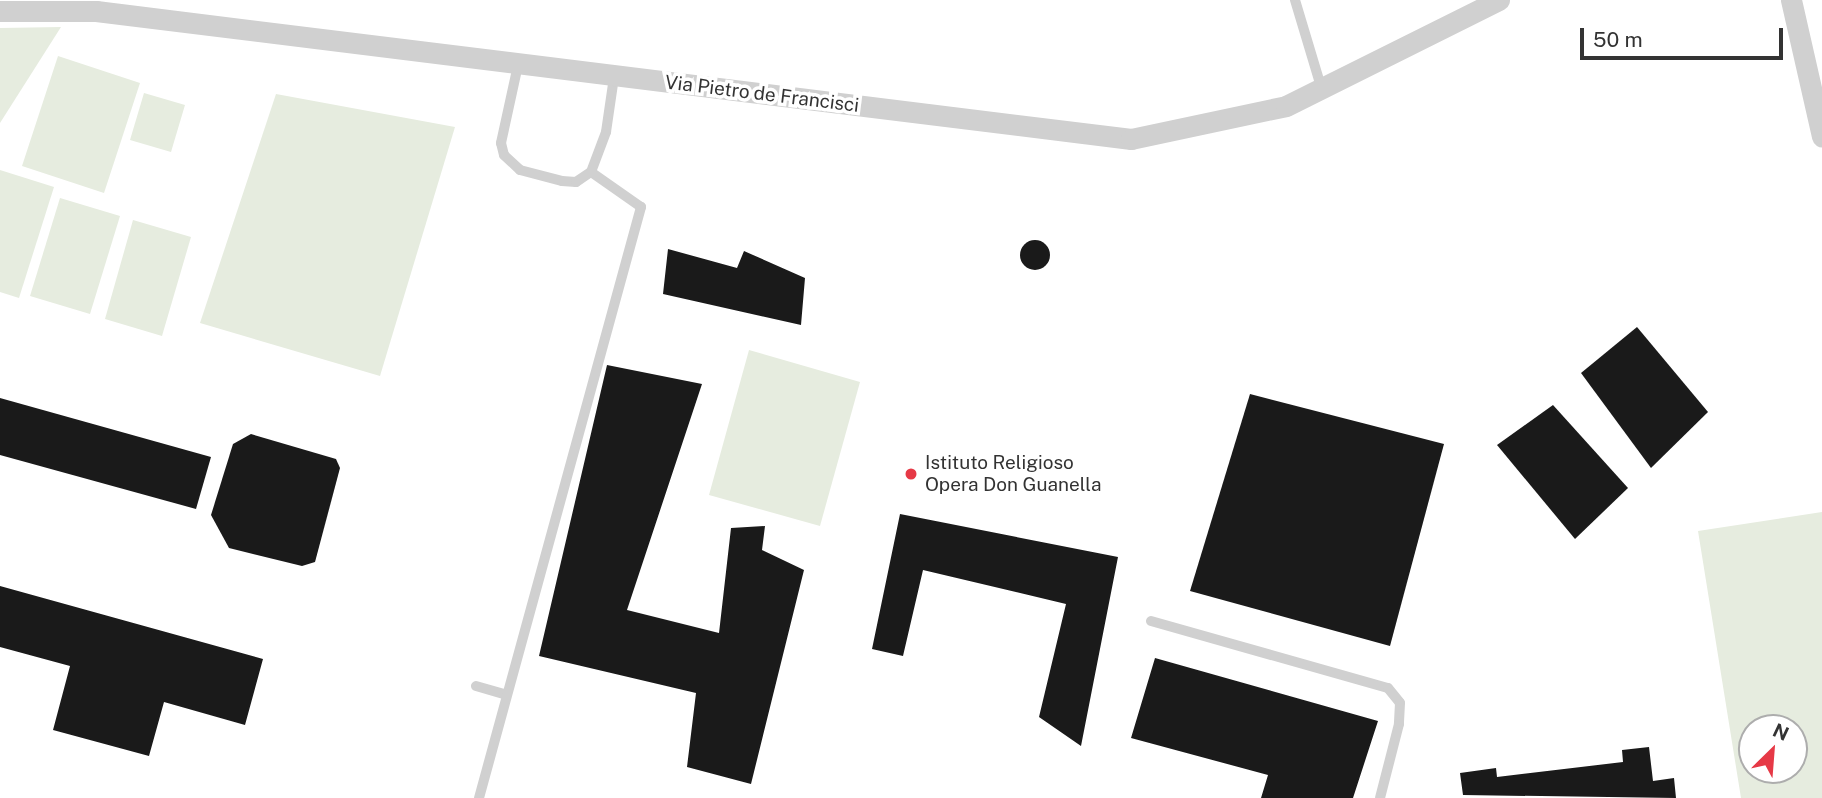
<!DOCTYPE html>
<html>
<head>
<meta charset="utf-8">
<style>
  body { margin:0 }
  #map { position:relative; width:1822px; height:798px; overflow:hidden; background:#fff; font-family:"Public Sans",sans-serif }
  div>[style] { position:absolute }
  [style*='--x'] { left:calc(var(--x)*1px); top:calc(var(--y)*1px); width:calc(var(--w)*1px); rotate:calc(var(--a)*1deg) }
  .green>* { inset:0; background:#e6ecdf }
  .building>* { inset:0; background:#1a1a1a }
  .round { border-radius:50% }
  .service>* { height:10px; margin:-5px; padding:0 5px; transform-origin:5px; border-radius:5px; background:#d0d0d0 }
  .minor>* { height:21px; margin:-10.5px; padding:0 10.5px; transform-origin:10.5px; border-radius:10.5px; background:#d0d0d0 }
  .dots>* { width:19px; height:19px; translate:-50% -50%; box-sizing:border-box; border:4px solid #fff; border-radius:50% }
  span { translate:-50% -50%; white-space:nowrap; text-align:center; line-height:1.15; -webkit-text-stroke:7px #fff; paint-order:stroke }
  .street-label { font-size:19px; color:#333 }
  .poi-label { font-size:19px; color:#333 }
  .left { translate:0 -50%; text-align:left }
  .north { position:absolute; left:1738px; top:714px; width:70px; height:70px; box-sizing:border-box; background:#fff; border:2px solid #adadad; border-radius:50%; rotate:25deg; font-size:19px; font-weight:700; line-height:28px; text-align:center; color:#333 }
  .north::after { content:''; display:block; margin:auto; width:24px; height:32px; background:#e63946; clip-path:polygon(50% 0,100% 100%,50% 72%,0 100%) }
  .scale { position:absolute; left:1580px; top:28px; width:203px; height:32px; box-sizing:border-box; border:4px solid #333; border-top:0; padding-left:9px; font-size:21px; line-height:24px; white-space:nowrap; color:#333; -webkit-text-stroke:5px #fff; paint-order:stroke }
</style>
</head>
<body>
<div id="map">
  <div class="green">
    <div style="clip-path:polygon(61px 27px,0 123px,0 28px)"></div>
    <div style="clip-path:polygon(58px 56px,140px 83px,104px 193px,22px 166px)"></div>
    <div style="clip-path:polygon(144px 93px,185px 105px,171px 152px,130px 140px)"></div>
    <div style="clip-path:polygon(276px 94px,455px 127px,380px 376px,200px 323px)"></div>
    <div style="clip-path:polygon(0 170px,54px 187px,19px 298px,0 292px)"></div>
    <div style="clip-path:polygon(60px 198px,120px 216px,90px 314px,30px 296px)"></div>
    <div style="clip-path:polygon(133px 220px,191px 237px,162px 336px,105px 319px)"></div>
    <div style="clip-path:polygon(749px 350px,860px 382px,820px 526px,709px 495px)"></div>
    <div style="clip-path:polygon(evenodd,1822px 512px,1822px 798px,1741px 798px,1698px 531px,1822px 512px,1752px 728px,1794px 728px,1794px 770px,1752px 770px,1752px 728px)"></div>
  </div>
  <div class="building">
    <div class="round" style="left:1020px;top:240px;width:30px;height:30px"></div>
    <div style="clip-path:polygon(668px 249px,737px 268px,744px 251px,805px 278px,801px 325px,663px 294px)"></div>
    <div style="clip-path:polygon(1637px 327px,1708px 412px,1651px 468px,1581px 373px)"></div>
    <div style="clip-path:polygon(607px 365px,702px 384px,627px 610px,719px 633px,731px 528px,765px 526px,762px 550px,804px 570px,751px 784px,687px 767px,696px 693px,539px 656px)"></div>
    <div style="clip-path:polygon(1250px 394px,1444px 444px,1390px 646px,1190px 591px)"></div>
    <div style="clip-path:polygon(0 398px,211px 457px,196px 509px,0 455px)"></div>
    <div style="clip-path:polygon(1553px 405px,1628px 488px,1575px 539px,1497px 445px)"></div>
    <div style="clip-path:polygon(251px 434px,336px 459px,340px 468px,315px 562px,302px 566px,229px 548px,211px 515px,233px 444px)"></div>
    <div style="clip-path:polygon(900px 514px,1118px 557px,1081px 746px,1039px 717px,1066px 604px,923px 570px,903px 656px,872px 649px)"></div>
    <div style="clip-path:polygon(0 586px,263px 659px,245px 725px,164px 702px,149px 756px,53px 730px,70px 666px,0 647px)"></div>
    <div style="clip-path:polygon(1155px 658px,1378px 721px,1353px 798px,1261px 798px,1268px 775px,1131px 738px)"></div>
    <div style="clip-path:polygon(1649px 747px,1653px 781px,1674px 778px,1676px 798px,1463px 795px,1460px 773px,1496px 768px,1497px 777px,1623px 762px,1622px 750px)"></div>
  </div>
  <div class="service">
    <div style="--x:1295;--y:0;--w:94;--a:73.3"></div>
    <div style="--x:518;--y:65;--w:80;--a:102.3"></div>
    <div style="--x:501;--y:143;--w:12;--a:76"></div>
    <div style="--x:504;--y:155;--w:22;--a:43"></div>
    <div style="--x:520;--y:170;--w:43;--a:14.7"></div>
    <div style="--x:562;--y:181;--w:14;--a:4"></div>
    <div style="--x:576;--y:182;--w:18;--a:-34"></div>
    <div style="--x:591;--y:172;--w:43;--a:-69.4"></div>
    <div style="--x:606;--y:132;--w:56;--a:-81.7"></div>
    <div style="--x:1151;--y:621;--w:246;--a:15.8"></div>
    <div style="--x:1388;--y:688;--w:19;--a:51"></div>
    <div style="--x:1400;--y:703;--w:21;--a:93"></div>
    <div style="--x:1399;--y:724;--w:76;--a:104.4"></div>
    <div style="--x:476;--y:686;--w:32;--a:16"></div>
    <div style="--x:479;--y:798;--w:613;--a:-74.67"></div>
    <div style="--x:641;--y:207;--w:61;--a:-145"></div>
  </div>
  <div class="minor">
    <div style="--x:1791;--y:0;--w:140;--a:77.2"></div>
    <div style="--x:0;--y:11;--w:96;--a:0"></div>
    <div style="--x:96;--y:11;--w:1043;--a:7.05"></div>
    <div style="--x:1131;--y:139;--w:158;--a:-12"></div>
    <div style="--x:1286;--y:106;--w:238;--a:-26.5"></div>
  </div>
  <div class="dots">
    <div style="left:911px;top:474px;background:#e63946"></div>
  </div>
  <div class="street-label">
    <span style="left:762px;top:94px;rotate:7deg">Via Pietro de Francisci</span>
  </div>
  <div class="poi-label">
    <span class="left" style="left:925px;top:474px">Istituto Religioso<br>Opera Don Guanella</span>
  </div>
  <div class="north">N</div>
  <div class="scale">50 m</div>
</div>
</body>
</html>
